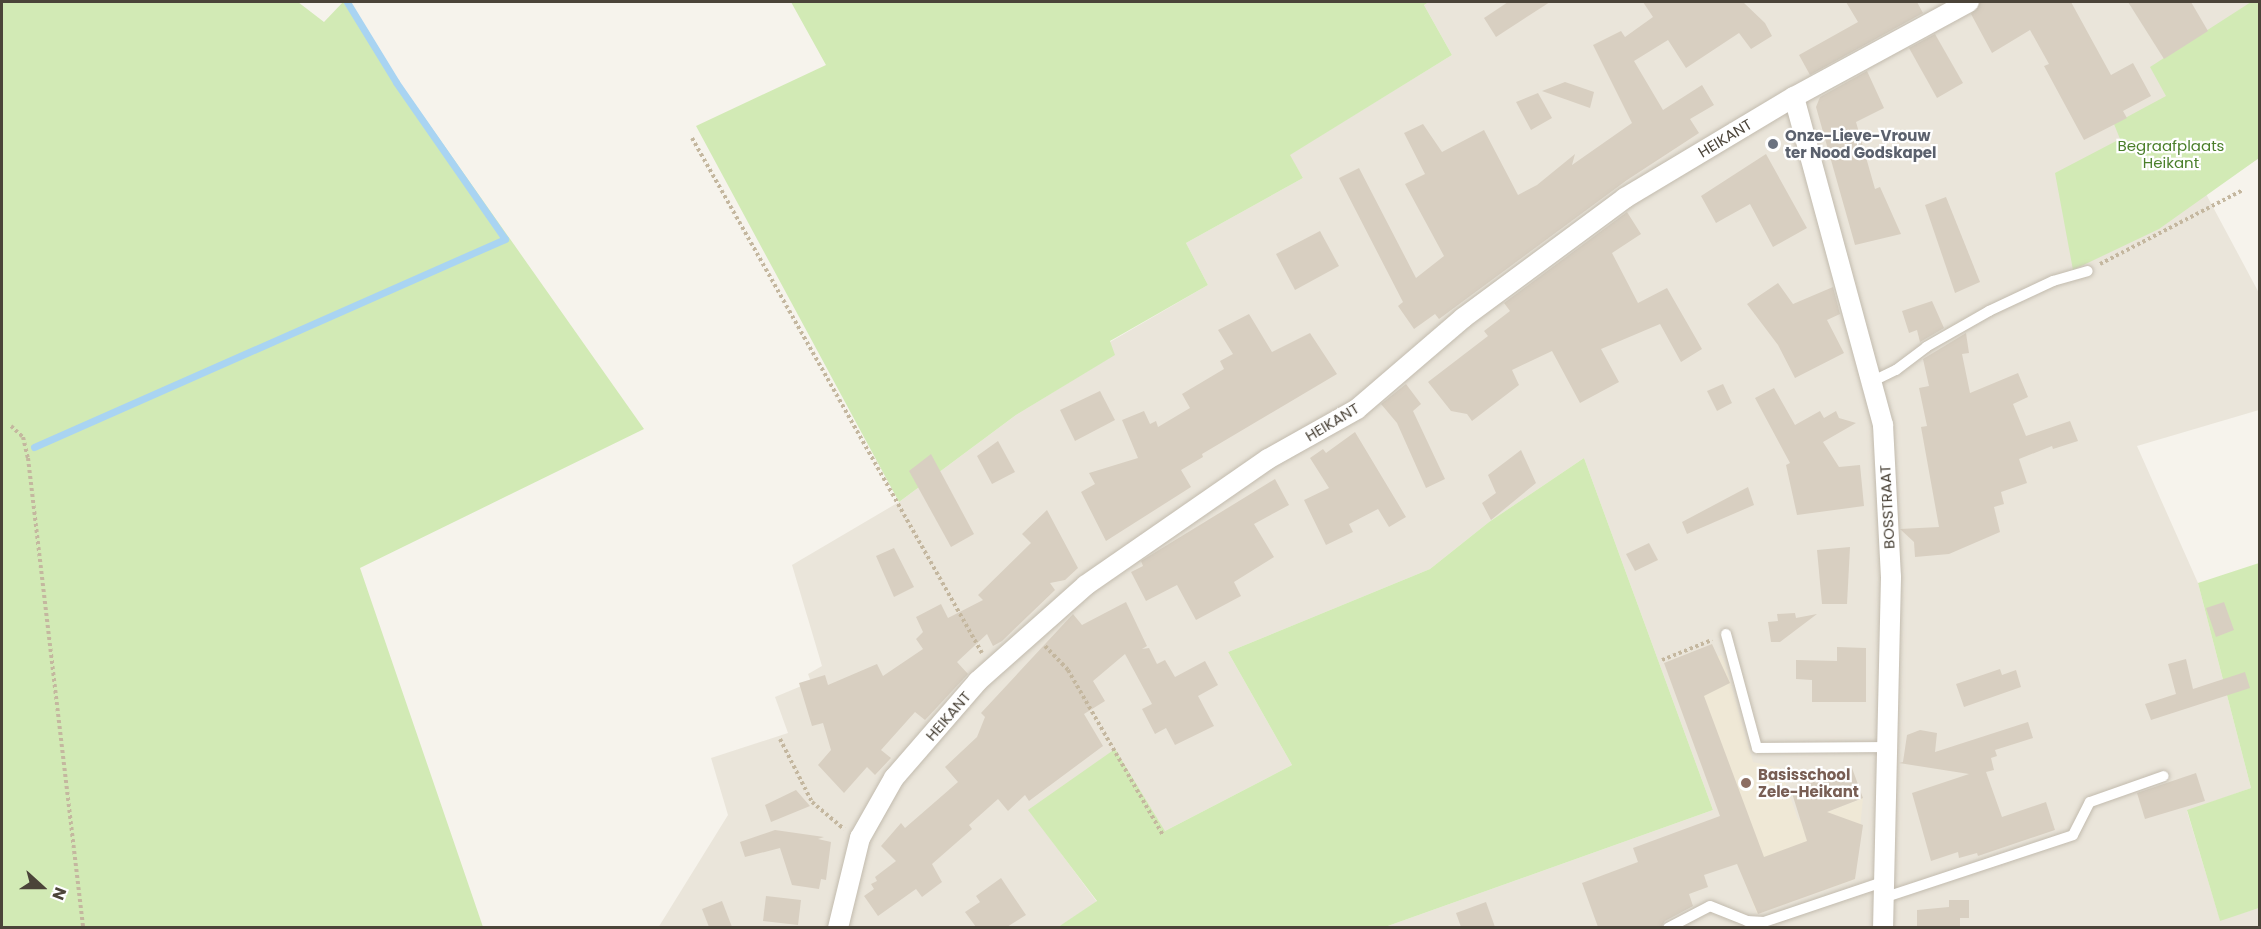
<!DOCTYPE html>
<html>
<head>
<meta charset="utf-8">
<style>
  body { margin:0 }
  #map { position:relative; width:2261px; height:929px; overflow:hidden; background:#f6f3ec; font-family:Poppins,sans-serif }
  div>[style] { position:absolute }
  [style*='--x'] { left:calc(var(--x)*1px); top:calc(var(--y)*1px); width:calc(var(--w)*1px); rotate:calc(var(--a)*1deg) }
  .residential>* { inset:0; background:#eae5da }
  .education>* { inset:0; background:#efe8d6 }
  .green>* { inset:0; background:#d2eab5 }
  .stream>* { height:7px; margin:-3.5px; padding:0 3.5px; transform-origin:3.5px; border-radius:3.5px; background:#a9d4f2 }
  .building>* { inset:0; background:#d8cfc1 }
  .path>* { height:4px; margin-top:-2px; transform-origin:0; background:repeating-linear-gradient(90deg,#c4b79f 0 3px,transparent 0 6px) }
  .roads { filter:drop-shadow(0 0 2px #c2bbae) drop-shadow(0 0 2px #c2bbae) }
  .service>* { height:10px; margin:-5px; padding:0 5px; transform-origin:5px; border-radius:5px; background:#fff }
  .minor>* { height:20px; margin:-10px; padding:0 10px; transform-origin:10px; border-radius:10px; background:#fff }
  .dots>* { width:16px; height:16px; translate:-50% -50%; box-sizing:border-box; border:3px solid #fff; border-radius:50% }
  span { translate:-50% -50%; white-space:nowrap; text-align:center; line-height:1.15; -webkit-text-stroke:4.5px #fff; paint-order:stroke }
  .worship-label { font-size:15px; color:#5b616d; font-weight:700 }
  .left { translate:0 -50%; text-align:left }
  .street-label { font-size:15px; color:#4b4439 }
  .park-label { font-size:15px; color:#4a7f2a }
  .education-label { font-size:15px; color:#785e54; font-weight:700 }
  .frame { position:absolute; inset:0; border:3px solid #4b4439; pointer-events:none }
  .north { position:absolute; left:12px; top:857px; width:60px; height:60px; -webkit-text-stroke:4px #fff; paint-order:stroke; rotate:111deg; font-size:16px; font-weight:700; line-height:24px; text-align:center; color:#4b4439 }
  .north::after { content:''; display:block; margin:auto; width:21px; height:27px; background:#4b4439; clip-path:polygon(50% 0,100% 100%,50% 72%,0 100%) }
</style>
</head>
<body>
<div id="map">
  <div class="residential">
    <div style="clip-path:polygon(1429px 2px,2259px 2px,2259px 158px,2206px 194px,2259px 293px,2259px 410px,2137px 446px,2198px 583px,2251px 788px,2187px 811px,2220px 920px,2259px 908px,2259px 927px,1385px 927px,1713px 810px,1584px 458px,1489px 522px,1430px 569px,1228px 652px,1292px 765px,1165px 831px,1029px 810px,1097px 902px,1058px 927px,658px 928px,728px 815px,711px 758px,788px 733px,775px 697px,811px 682px,808px 674px,822px 666px,792px 565px,899px 502px,1016px 415px,1114px 355px,1110px 342px,1208px 285px,1186px 243px,1303px 178px,1289px 155px,1452px 55px,1424px 5px)"></div>
  </div>
  <div class="education">
    <div style="clip-path:polygon(1712px 644px,1716px 657px,1721px 655px,1725px 663px,1753px 762px,1780px 768px,1798px 819px,1801px 822px,1863px 798px,1855px 879px,1757px 914px,1664px 663px)"></div>
  </div>
  <div class="green">
    <div style="clip-path:polygon(2px 2px,298px 2px,324px 22px,343px 2px,644px 429px,360px 568px,483px 927px,2px 927px)"></div>
    <div style="clip-path:polygon(791px 2px,1429px 2px,1424px 5px,1452px 55px,1290px 155px,1303px 178px,1186px 243px,1208px 285px,1110px 341px,1115px 355px,1016px 415px,899px 502px,696px 126px,826px 65px)"></div>
    <div style="clip-path:polygon(2251px 2px,2259px 2px,2259px 158px,2159px 229px,2073px 270px,2055px 173px,2120px 139px,2114px 124px,2166px 96px,2150px 67px)"></div>
    <div style="clip-path:polygon(1584px 458px,1713px 810px,1385px 927px,1058px 927px,1097px 901px,1028px 810px,1115px 749px,1165px 831px,1292px 765px,1228px 652px,1430px 569px,1489px 522px)"></div>
    <div style="clip-path:polygon(2259px 563px,2259px 908px,2220px 921px,2187px 810px,2251px 788px,2198px 583px)"></div>
  </div>
  <div class="stream">
    <div style="--x:34;--y:447;--w:515;--a:-23.83"></div>
    <div style="--x:505;--y:239;--w:191;--a:-124.8"></div>
    <div style="--x:396;--y:82;--w:94;--a:-121.5"></div>
  </div>
  <div class="building">
    <div style="clip-path:polygon(1508px 2px,1550px 2px,1496px 37px,1484px 18px)"></div>
    <div style="clip-path:polygon(1643px 2px,1743px 2px,1765px 23px,1772px 36px,1751px 49px,1739px 33px,1686px 68px,1668px 40px,1634px 61px,1663px 110px,1702px 85px,1714px 105px,1690px 119px,1699px 133px,1627px 180px,1439px 319px,1435px 314px,1414px 329px,1398px 306px,1403px 302px,1339px 178px,1359px 168px,1416px 278px,1444px 256px,1405px 184px,1425px 174px,1404px 133px,1423px 124px,1442px 152px,1484px 130px,1518px 195px,1537px 185px,1575px 154px,1572px 165px,1632px 123px,1593px 45px,1621px 31px,1625px 37px,1653px 17px)"></div>
    <div style="clip-path:polygon(1846px 2px,1917px 2px,1923px 13px,1810px 75px,1799px 55px,1858px 22px)"></div>
    <div style="clip-path:polygon(1981px 2px,2071px 2px,2111px 75px,2133px 63px,2151px 96px,2123px 111px,2127px 118px,2084px 140px,2044px 66px,2049px 64px,2030px 30px,1992px 53px,1971px 14px)"></div>
    <div style="clip-path:polygon(2128px 2px,2191px 2px,2208px 31px,2164px 59px)"></div>
    <div style="clip-path:polygon(1935px 34px,1963px 83px,1937px 98px,1909px 48px)"></div>
    <div style="clip-path:polygon(1867px 71px,1884px 108px,1856px 122px,1875px 189px,1880px 187px,1901px 234px,1855px 245px,1816px 107px,1820px 97px)"></div>
    <div style="clip-path:polygon(1565px 82px,1594px 92px,1590px 108px,1542px 91px)"></div>
    <div style="clip-path:polygon(1538px 93px,1552px 118px,1531px 130px,1516px 102px)"></div>
    <div style="clip-path:polygon(1766px 154px,1807px 228px,1773px 247px,1750px 204px,1716px 223px,1701px 196px)"></div>
    <div style="clip-path:polygon(1946px 197px,1980px 282px,1955px 293px,1925px 205px)"></div>
    <div style="clip-path:polygon(1627px 212px,1641px 234px,1612px 253px,1638px 303px,1667px 288px,1702px 349px,1681px 362px,1660px 324px,1601px 349px,1619px 382px,1580px 403px,1552px 351px,1512px 370px,1519px 385px,1472px 421px,1467px 414px,1451px 411px,1428px 382px,1488px 336px,1484px 331px,1510px 311px,1504px 303px)"></div>
    <div style="clip-path:polygon(1320px 231px,1339px 266px,1295px 290px,1276px 254px)"></div>
    <div style="clip-path:polygon(1778px 283px,1793px 304px,1833px 287px,1840px 314px,1827px 320px,1844px 353px,1795px 378px,1778px 345px,1747px 304px)"></div>
    <div style="clip-path:polygon(1932px 301px,1944px 328px,1920px 342px,1917px 330px,1909px 333px,1902px 311px)"></div>
    <div style="clip-path:polygon(1249px 314px,1272px 352px,1310px 333px,1337px 374px,1202px 454px,1203px 457px,1181px 470px,1191px 487px,1106px 541px,1081px 492px,1095px 484px,1089px 473px,1138px 458px,1122px 420px,1144px 411px,1150px 424px,1156px 421px,1158px 427px,1190px 408px,1182px 394px,1224px 369px,1220px 361px,1233px 354px,1218px 330px)"></div>
    <div style="clip-path:polygon(1966px 333px,1969px 353px,1962px 354px,1970px 393px,2018px 373px,2028px 397px,2013px 404px,2026px 436px,2070px 421px,2078px 441px,2053px 449px,2052px 446px,2019px 459px,2027px 483px,2001px 492px,2004px 504px,1994px 507px,2000px 532px,1949px 554px,1915px 557px,1914px 542px,1900px 529px,1939px 527px,1921px 427px,1927px 426px,1919px 388px,1929px 386px,1923px 359px)"></div>
    <div style="clip-path:polygon(1406px 384px,1421px 404px,1413px 411px,1445px 479px,1426px 488px,1397px 423px,1381px 404px)"></div>
    <div style="clip-path:polygon(1723px 384px,1732px 403px,1717px 411px,1707px 391px)"></div>
    <div style="clip-path:polygon(1774px 388px,1795px 425px,1820px 411px,1824px 418px,1836px 411px,1839px 418px,1856px 423px,1823px 442px,1839px 467px,1860px 465px,1864px 506px,1797px 515px,1786px 465px,1790px 463px,1755px 398px)"></div>
    <div style="clip-path:polygon(1100px 391px,1115px 420px,1075px 441px,1060px 410px)"></div>
    <div style="clip-path:polygon(1355px 432px,1406px 517px,1389px 527px,1378px 509px,1349px 524px,1353px 532px,1326px 545px,1304px 500px,1329px 488px,1310px 458px,1323px 449px,1326px 453px)"></div>
    <div style="clip-path:polygon(998px 441px,1015px 472px,992px 484px,977px 456px)"></div>
    <div style="clip-path:polygon(1521px 450px,1536px 483px,1491px 520px,1482px 503px,1496px 493px,1488px 475px)"></div>
    <div style="clip-path:polygon(931px 454px,974px 534px,951px 547px,909px 471px)"></div>
    <div style="clip-path:polygon(1275px 479px,1289px 505px,1254px 524px,1274px 557px,1234px 582px,1241px 596px,1196px 620px,1177px 585px,1146px 601px,1131px 572px,1143px 566px,1141px 561px)"></div>
    <div style="clip-path:polygon(1748px 487px,1754px 505px,1687px 534px,1682px 522px)"></div>
    <div style="clip-path:polygon(1047px 510px,1078px 568px,1065px 580px,1050px 583px,1055px 590px,1002px 641px,993px 646px,987px 634px,957px 662px,968px 674px,925px 720px,915px 712px,881px 750px,891px 758px,875px 775px,867px 767px,844px 793px,818px 765px,831px 750px,823px 723px,812px 726px,799px 683px,825px 675px,828px 685px,877px 664px,883px 676px,923px 649px,916px 639px,923px 632px,916px 617px,941px 604px,948px 618px,983px 600px,978px 595px,1031px 543px,1022px 534px)"></div>
    <div style="clip-path:polygon(1649px 543px,1658px 560px,1635px 571px,1626px 554px)"></div>
    <div style="clip-path:polygon(1850px 547px,1847px 604px,1822px 604px,1817px 550px)"></div>
    <div style="clip-path:polygon(894px 548px,914px 587px,894px 597px,876px 556px)"></div>
    <div style="clip-path:polygon(1126px 602px,1147px 646px,1142px 649px,1149px 648px,1157px 664px,1165px 660px,1175px 677px,1205px 661px,1218px 685px,1198px 696px,1214px 726px,1175px 745px,1166px 728px,1155px 734px,1142px 709px,1152px 704px,1125px 654px,1093px 681px,1105px 701px,1084px 714px,1103px 746px,1029px 801px,1025px 795px,1008px 811px,998px 799px,969px 825px,972px 829px,932px 864px,942px 882px,922px 897px,916px 889px,878px 916px,864px 896px,874px 889px,871px 884px,877px 881px,875px 877px,896px 861px,881px 846px,901px 823px,905px 828px,958px 782px,945px 767px,977px 737px,985px 717px,981px 713px,1073px 614px,1082px 625px)"></div>
    <div style="clip-path:polygon(2224px 602px,2234px 630px,2216px 637px,2206px 608px)"></div>
    <div style="clip-path:polygon(1795px 613px,1796px 618px,1817px 614px,1780px 642px,1771px 642px,1768px 622px,1778px 621px,1777px 614px)"></div>
    <div style="clip-path:polygon(1712px 644px,1730px 683px,1704px 696px,1764px 857px,1807px 841px,1791px 790px,1852px 768px,1863px 798px,1827px 812px,1863px 825px,1855px 879px,1758px 914px,1737px 864px,1704px 875px,1708px 887px,1689px 894px,1693px 906px,1665px 921px,1661px 927px,1598px 927px,1582px 883px,1638px 862px,1633px 848px,1720px 816px,1664px 663px)"></div>
    <div style="clip-path:polygon(1837px 647px,1866px 648px,1866px 702px,1812px 702px,1812px 680px,1796px 679px,1796px 660px,1837px 661px)"></div>
    <div style="clip-path:polygon(2186px 659px,2193px 689px,2245px 672px,2250px 688px,2151px 720px,2145px 704px,2176px 694px,2168px 664px)"></div>
    <div style="clip-path:polygon(2000px 669px,2002px 675px,2016px 670px,2021px 687px,1964px 707px,1956px 684px)"></div>
    <div style="clip-path:polygon(2028px 722px,2033px 738px,1995px 750px,1997px 756px,1991px 758px,1994px 770px,1986px 772px,2002px 817px,2046px 802px,2055px 830px,1978px 856px,1977px 853px,1959px 858px,1958px 852px,1931px 861px,1912px 793px,1969px 774px,1899px 763px,1903px 762px,1907px 735px,1920px 730px,1937px 733px,1935px 752px)"></div>
    <div style="clip-path:polygon(2196px 773px,2205px 801px,2145px 819px,2137px 793px)"></div>
    <div style="clip-path:polygon(796px 790px,810px 806px,771px 822px,765px 805px)"></div>
    <div style="clip-path:polygon(775px 830px,824px 837px,818px 839px,831px 842px,826px 880px,821px 879px,819px 889px,792px 885px,780px 848px,745px 857px,740px 842px)"></div>
    <div style="clip-path:polygon(1001px 878px,1026px 915px,1007px 927px,976px 927px,965px 912px,980px 902px,976px 896px)"></div>
    <div style="clip-path:polygon(766px 896px,801px 900px,798px 925px,763px 921px)"></div>
    <div style="clip-path:polygon(1949px 900px,1969px 900px,1969px 918px,1960px 918px,1960px 927px,1917px 927px,1917px 910px,1949px 907px)"></div>
    <div style="clip-path:polygon(722px 901px,732px 927px,709px 927px,702px 909px)"></div>
    <div style="clip-path:polygon(1486px 902px,1495px 927px,1461px 927px,1456px 913px)"></div>
  </div>
  <div class="path">
    <div style="--x:692;--y:138;--w:591;--a:60.62"></div>
    <div style="--x:2100;--y:264;--w:161;--a:-27.4"></div>
    <div style="--x:11;--y:426;--w:16;--a:43"></div>
    <div style="--x:23;--y:437;--w:22;--a:77"></div>
    <div style="--x:28;--y:458;--w:473;--a:83.3"></div>
    <div style="--x:1045;--y:646;--w:33;--a:46"></div>
    <div style="--x:1068;--y:670;--w:190;--a:60.1"></div>
    <div style="--x:1662;--y:660;--w:54;--a:-21.8"></div>
    <div style="--x:780;--y:739;--w:71;--a:63.1"></div>
    <div style="--x:812;--y:802;--w:42;--a:40.2"></div>
  </div>
  <div class="roads">
    <div class="service">
      <div style="--x:1871;--y:382;--w:28;--a:-26"></div>
      <div style="--x:1896;--y:370;--w:38;--a:-37"></div>
      <div style="--x:1926;--y:347;--w:73;--a:-29.7"></div>
      <div style="--x:1989;--y:311;--w:71;--a:-25.1"></div>
      <div style="--x:2053;--y:281;--w:36;--a:-16"></div>
      <div style="--x:1726;--y:634;--w:118;--a:74.8"></div>
      <div style="--x:1757;--y:748;--w:129;--a:-0.4"></div>
      <div style="--x:1883;--y:898;--w:200;--a:-18.3"></div>
      <div style="--x:2073;--y:835;--w:37;--a:-63"></div>
      <div style="--x:2090;--y:802;--w:78;--a:-19.4"></div>
      <div style="--x:1668;--y:928;--w:47;--a:-27.6"></div>
      <div style="--x:1710;--y:906;--w:40;--a:22"></div>
      <div style="--x:1747;--y:921;--w:17;--a:3"></div>
      <div style="--x:1764;--y:922;--w:126;--a:-18.6"></div>
    </div>
    <div class="minor">
      <div style="--x:1794;--y:97;--w:340;--a:74.8"></div>
      <div style="--x:1883;--y:425;--w:152;--a:87"></div>
      <div style="--x:1891;--y:577;--w:351;--a:91.3"></div>
      <div style="--x:838;--y:928;--w:93;--a:-76.3"></div>
      <div style="--x:860;--y:838;--w:69;--a:-60.5"></div>
      <div style="--x:894;--y:778;--w:128;--a:-49.1"></div>
      <div style="--x:978;--y:681;--w:144;--a:-41.6"></div>
      <div style="--x:1086;--y:585;--w:221;--a:-34.7"></div>
      <div style="--x:1268;--y:459;--w:102;--a:-29.3"></div>
      <div style="--x:1357;--y:409;--w:140;--a:-40.6"></div>
      <div style="--x:1463;--y:318;--w:202;--a:-36.5"></div>
      <div style="--x:1625;--y:198;--w:197;--a:-30.9"></div>
      <div style="--x:1794;--y:97;--w:199;--a:-28.5"></div>
    </div>
  </div>
  <div class="dots">
    <div style="left:1773px;top:144px;background:#6b7280"></div>
    <div style="left:1746px;top:783px;background:#8d6e63"></div>
  </div>
  <div class="worship-label">
    <span class="left" style="left:1785px;top:144px">Onze-Lieve-Vrouw<br>ter Nood Godskapel</span>
  </div>
  <div class="street-label">
    <span style="left:1725px;top:138px;rotate:-31deg">HEIKANT</span>
    <span style="left:1332px;top:422px;rotate:-31deg">HEIKANT</span>
    <span style="left:1887px;top:507px;rotate:-93deg">BOSSTRAAT</span>
    <span style="left:948px;top:716px;rotate:-49deg">HEIKANT</span>
  </div>
  <div class="park-label">
    <span style="left:2171px;top:154px">Begraafplaats<br>Heikant</span>
  </div>
  <div class="education-label">
    <span class="left" style="left:1758px;top:783px">Basisschool<br>Zele-Heikant</span>
  </div>
  <div class="frame"></div>
  <div class="north">N</div>
</div>
</body>
</html>
